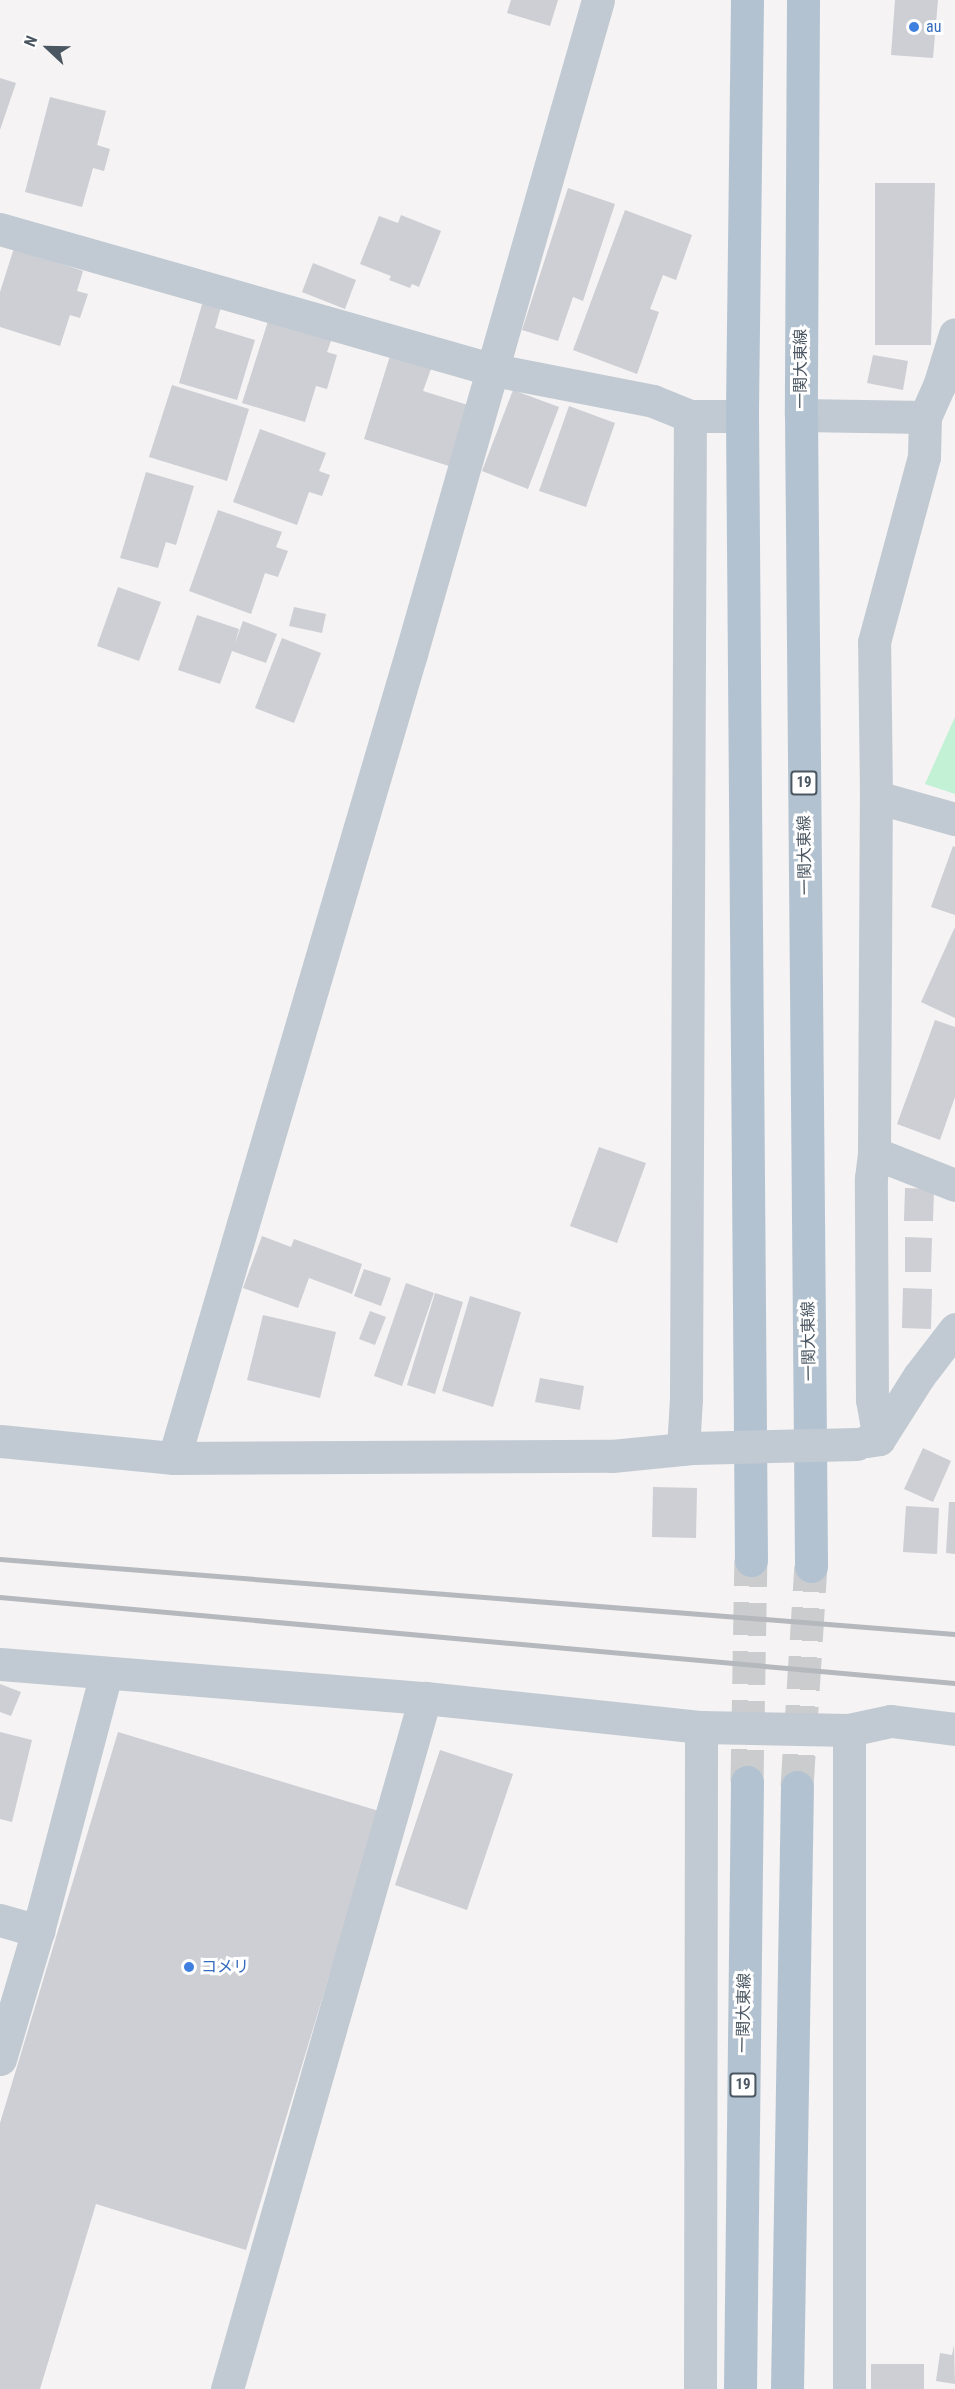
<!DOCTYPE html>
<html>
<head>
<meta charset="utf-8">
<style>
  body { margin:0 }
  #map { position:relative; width:955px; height:2389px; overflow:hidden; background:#f5f3f3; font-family:"Roboto Condensed","Noto Sans JP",sans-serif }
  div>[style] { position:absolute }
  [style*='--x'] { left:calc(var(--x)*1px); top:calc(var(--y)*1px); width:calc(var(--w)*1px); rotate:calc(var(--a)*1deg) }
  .green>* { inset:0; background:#c3f1d5 }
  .building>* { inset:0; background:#cdcfd5 }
  .major-tunnel>* { height:33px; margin-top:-16.5px; transform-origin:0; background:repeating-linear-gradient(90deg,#caccce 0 33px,transparent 0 49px) }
  .minor>* { height:33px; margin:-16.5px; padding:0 16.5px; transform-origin:16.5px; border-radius:16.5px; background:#c1cad2 }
  .major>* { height:33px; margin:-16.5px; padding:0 16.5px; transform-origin:16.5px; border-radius:16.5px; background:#b3c2d1 }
  .rail>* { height:4.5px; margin:-2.25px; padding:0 2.25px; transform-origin:2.25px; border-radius:2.25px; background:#b5b8bd }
  .minor-bridge>* { height:33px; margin:-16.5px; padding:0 16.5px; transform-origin:16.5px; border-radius:16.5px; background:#c1cad2 }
  .dots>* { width:16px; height:16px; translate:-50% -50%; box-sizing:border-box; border:3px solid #fff; border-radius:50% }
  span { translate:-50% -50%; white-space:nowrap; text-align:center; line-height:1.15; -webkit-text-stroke:6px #fff; paint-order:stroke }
  .shield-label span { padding:2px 4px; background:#fff; border:2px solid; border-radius:4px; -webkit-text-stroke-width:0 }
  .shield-label { font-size:15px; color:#4a5661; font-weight:700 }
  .shop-label { font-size:16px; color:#366cbe }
  .left { translate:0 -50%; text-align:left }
  .street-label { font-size:16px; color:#4a5661 }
  .north { position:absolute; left:18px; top:18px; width:60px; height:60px; -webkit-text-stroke:4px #fff; paint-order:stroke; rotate:292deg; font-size:16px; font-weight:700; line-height:24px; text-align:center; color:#4a5661 }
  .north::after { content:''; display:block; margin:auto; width:21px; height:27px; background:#4a5661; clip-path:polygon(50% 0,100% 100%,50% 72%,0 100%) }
</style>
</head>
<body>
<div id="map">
  <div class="green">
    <div style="clip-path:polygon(955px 717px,955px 794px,925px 784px)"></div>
  </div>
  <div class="building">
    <div style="clip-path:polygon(511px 0,558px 0,550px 26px,507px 13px)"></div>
    <div style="clip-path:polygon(895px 0,938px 0,933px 58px,891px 55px)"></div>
    <div style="clip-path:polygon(0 78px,16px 83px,0 130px)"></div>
    <div style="clip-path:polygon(50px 97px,106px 111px,97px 145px,110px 149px,104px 171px,93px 168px,82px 207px,25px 192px)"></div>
    <div style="clip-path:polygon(875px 183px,935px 183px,931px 345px,875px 345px)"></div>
    <div style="clip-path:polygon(568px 188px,615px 204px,583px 301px,573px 297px,558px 341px,522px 330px)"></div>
    <div style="clip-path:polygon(625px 210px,692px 235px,676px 280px,663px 275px,650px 309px,659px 312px,637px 374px,573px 350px)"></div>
    <div style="clip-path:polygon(401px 215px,441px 231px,419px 287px,412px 284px,410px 288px,389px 280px,391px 276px,360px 264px,379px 216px,398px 223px)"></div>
    <div style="clip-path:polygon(14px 248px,83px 271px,77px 291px,88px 294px,80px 318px,70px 315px,60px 346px,0 327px,0 292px)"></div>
    <div style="clip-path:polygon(313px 263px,356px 280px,345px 309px,302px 292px)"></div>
    <div style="clip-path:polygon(203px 301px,221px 307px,215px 328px,255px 340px,237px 400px,179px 383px)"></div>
    <div style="clip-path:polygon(269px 318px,332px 338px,327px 352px,337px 355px,327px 389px,316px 386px,305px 422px,242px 403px)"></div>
    <div style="clip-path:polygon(873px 355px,908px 361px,903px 390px,867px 383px)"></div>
    <div style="clip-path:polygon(390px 356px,431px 369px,423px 391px,468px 405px,449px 466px,364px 439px)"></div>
    <div style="clip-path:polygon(172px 385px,249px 409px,227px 481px,149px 457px)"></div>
    <div style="clip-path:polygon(513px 390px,559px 407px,528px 489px,482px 471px)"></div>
    <div style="clip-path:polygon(569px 406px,615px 423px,586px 507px,539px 491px)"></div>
    <div style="clip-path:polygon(260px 429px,326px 453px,319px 471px,330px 475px,322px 496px,309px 492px,297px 525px,233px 502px)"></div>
    <div style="clip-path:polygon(146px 472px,194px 486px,176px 545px,166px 542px,158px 568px,120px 558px)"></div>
    <div style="clip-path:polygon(218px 510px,282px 532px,276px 547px,288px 551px,278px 577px,265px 573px,251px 614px,189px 591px)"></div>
    <div style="clip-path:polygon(118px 587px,161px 602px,139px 661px,97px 646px)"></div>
    <div style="clip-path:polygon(294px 607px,326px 614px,322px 633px,289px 626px)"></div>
    <div style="clip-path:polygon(197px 615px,239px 629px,235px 643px,243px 621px,277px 634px,266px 663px,232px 651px,220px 684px,178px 670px)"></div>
    <div style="clip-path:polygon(282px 638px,321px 653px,294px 723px,255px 708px)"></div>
    <div style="clip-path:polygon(953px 846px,955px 847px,955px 915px,931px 907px)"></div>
    <div style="clip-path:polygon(955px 927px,955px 1018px,921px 1002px)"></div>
    <div style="clip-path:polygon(935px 1020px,955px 1027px,955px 1097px,940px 1140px,897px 1124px)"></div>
    <div style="clip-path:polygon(599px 1147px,646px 1163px,617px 1243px,570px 1226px)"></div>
    <div style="clip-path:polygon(905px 1188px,934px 1189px,933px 1221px,904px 1221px)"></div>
    <div style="clip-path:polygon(262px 1236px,291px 1247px,294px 1239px,362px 1264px,352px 1294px,309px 1278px,298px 1308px,243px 1288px)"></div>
    <div style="clip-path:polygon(905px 1237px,932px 1238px,931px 1272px,905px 1272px)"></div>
    <div style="clip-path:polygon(364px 1269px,391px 1278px,381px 1306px,354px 1296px)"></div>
    <div style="clip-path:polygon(406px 1283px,434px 1293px,402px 1386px,374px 1376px)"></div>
    <div style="clip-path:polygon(903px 1288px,932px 1289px,931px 1329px,902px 1328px)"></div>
    <div style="clip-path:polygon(435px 1293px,463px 1302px,435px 1394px,407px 1385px)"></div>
    <div style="clip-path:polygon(470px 1296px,521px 1312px,493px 1407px,442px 1391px)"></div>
    <div style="clip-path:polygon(370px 1311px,386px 1317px,375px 1345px,359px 1339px)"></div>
    <div style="clip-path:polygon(263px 1315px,336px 1332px,320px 1398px,247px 1380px)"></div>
    <div style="clip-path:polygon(540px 1378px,584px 1386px,580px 1410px,535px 1402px)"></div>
    <div style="clip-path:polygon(923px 1448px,951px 1461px,933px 1502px,904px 1489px)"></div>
    <div style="clip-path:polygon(653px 1487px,697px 1488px,696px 1538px,652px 1537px)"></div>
    <div style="clip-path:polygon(949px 1502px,955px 1502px,955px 1554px,946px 1553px)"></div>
    <div style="clip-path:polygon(906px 1506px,939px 1508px,937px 1554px,903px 1552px)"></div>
    <div style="clip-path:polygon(0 1684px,21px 1692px,11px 1716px,0 1712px)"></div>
    <div style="clip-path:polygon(0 1732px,32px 1740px,12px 1822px,0 1819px)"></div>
    <div style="clip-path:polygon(118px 1732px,379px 1811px,246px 2250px,96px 2204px,40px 2389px,0 2389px,0 2123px)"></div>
    <div style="clip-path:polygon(440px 1750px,513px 1774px,467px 1910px,395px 1885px)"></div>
    <div style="clip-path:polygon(954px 2345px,955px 2384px,936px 2381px,940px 2353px,952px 2355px)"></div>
    <div style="clip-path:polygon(871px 2364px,924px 2364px,924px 2389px,871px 2389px)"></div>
  </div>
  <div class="major-tunnel">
    <div style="--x:747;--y:1782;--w:222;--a:-89"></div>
    <div style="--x:797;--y:1787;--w:221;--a:-86.4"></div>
  </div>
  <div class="minor">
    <div style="--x:0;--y:229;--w:514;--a:15.93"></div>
    <div style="--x:494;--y:370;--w:162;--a:11"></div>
    <div style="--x:653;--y:401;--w:40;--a:22"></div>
    <div style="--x:690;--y:416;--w:52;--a:0"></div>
    <div style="--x:801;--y:415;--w:124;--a:0.9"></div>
    <div style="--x:876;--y:797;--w:82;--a:15.6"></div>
    <div style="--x:874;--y:1153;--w:87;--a:21.6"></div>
    <div style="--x:879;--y:1439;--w:40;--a:-100"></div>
    <div style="--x:872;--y:1400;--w:222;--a:-90.3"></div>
    <div style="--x:871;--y:1178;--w:25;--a:-83"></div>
    <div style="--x:874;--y:1153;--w:356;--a:-89.7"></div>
    <div style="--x:876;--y:797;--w:155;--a:-90.7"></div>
    <div style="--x:874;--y:642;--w:192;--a:-74.9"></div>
    <div style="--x:924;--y:457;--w:40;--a:-88.6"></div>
    <div style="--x:925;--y:417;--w:34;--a:-66"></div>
    <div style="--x:939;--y:386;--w:54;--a:-72.9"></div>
    <div style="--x:0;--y:1441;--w:175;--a:5.6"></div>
    <div style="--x:174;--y:1458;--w:438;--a:-0.3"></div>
    <div style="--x:612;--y:1456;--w:80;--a:-5.7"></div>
    <div style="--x:867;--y:1441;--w:12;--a:-9"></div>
    <div style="--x:879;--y:1439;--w:75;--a:-57.6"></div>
    <div style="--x:919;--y:1376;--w:59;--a:-52.5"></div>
    <div style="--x:683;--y:1449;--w:50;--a:-86.6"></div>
    <div style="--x:686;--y:1399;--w:983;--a:-89.77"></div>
    <div style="--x:174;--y:1458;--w:838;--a:-73.58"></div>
    <div style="--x:411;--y:654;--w:680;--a:-74.04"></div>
    <div style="--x:0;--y:1664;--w:426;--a:4.6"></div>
    <div style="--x:425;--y:1698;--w:278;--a:6"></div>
    <div style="--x:701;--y:1727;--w:148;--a:1.2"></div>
    <div style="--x:849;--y:1730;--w:43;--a:-12.1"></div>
    <div style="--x:891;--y:1721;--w:64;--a:7.1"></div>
    <div style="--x:0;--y:1920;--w:40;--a:16"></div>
    <div style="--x:0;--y:2059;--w:134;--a:-73.5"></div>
    <div style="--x:38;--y:1931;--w:266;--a:-75.2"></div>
    <div style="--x:227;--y:2389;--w:719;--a:-74.01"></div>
    <div style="--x:700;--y:2389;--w:662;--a:-89.91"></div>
    <div style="--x:849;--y:2389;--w:659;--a:-90"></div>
  </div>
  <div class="major">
    <div style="--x:747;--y:0;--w:416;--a:90.7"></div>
    <div style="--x:742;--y:416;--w:1144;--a:89.55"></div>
    <div style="--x:803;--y:0;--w:415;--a:90.3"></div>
    <div style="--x:801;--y:415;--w:1151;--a:89.5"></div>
    <div style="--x:740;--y:2389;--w:607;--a:-89.34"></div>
    <div style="--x:787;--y:2389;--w:602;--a:-89.05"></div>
  </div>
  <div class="rail">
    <div style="--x:0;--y:1559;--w:958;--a:4.49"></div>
    <div style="--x:0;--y:1597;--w:959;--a:5.15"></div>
  </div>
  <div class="minor-bridge">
    <div style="--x:692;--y:1448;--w:165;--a:-1.4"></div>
  </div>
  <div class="dots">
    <div style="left:914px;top:27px;background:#3f7fe0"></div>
    <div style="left:189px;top:1967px;background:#3f7fe0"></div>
  </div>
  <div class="shield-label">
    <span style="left:804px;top:783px">19</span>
    <span style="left:743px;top:2085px">19</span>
  </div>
  <div class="shop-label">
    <span class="left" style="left:926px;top:27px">au</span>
    <span class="left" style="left:201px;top:1967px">コメリ</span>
  </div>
  <div class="street-label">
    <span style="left:801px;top:369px;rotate:-90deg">一関大東線</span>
    <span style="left:805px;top:855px;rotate:-91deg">一関大東線</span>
    <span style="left:809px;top:1341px;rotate:-91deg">一関大東線</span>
    <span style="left:744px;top:2013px;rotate:-89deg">一関大東線</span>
  </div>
  <div class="north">N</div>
</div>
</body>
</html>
